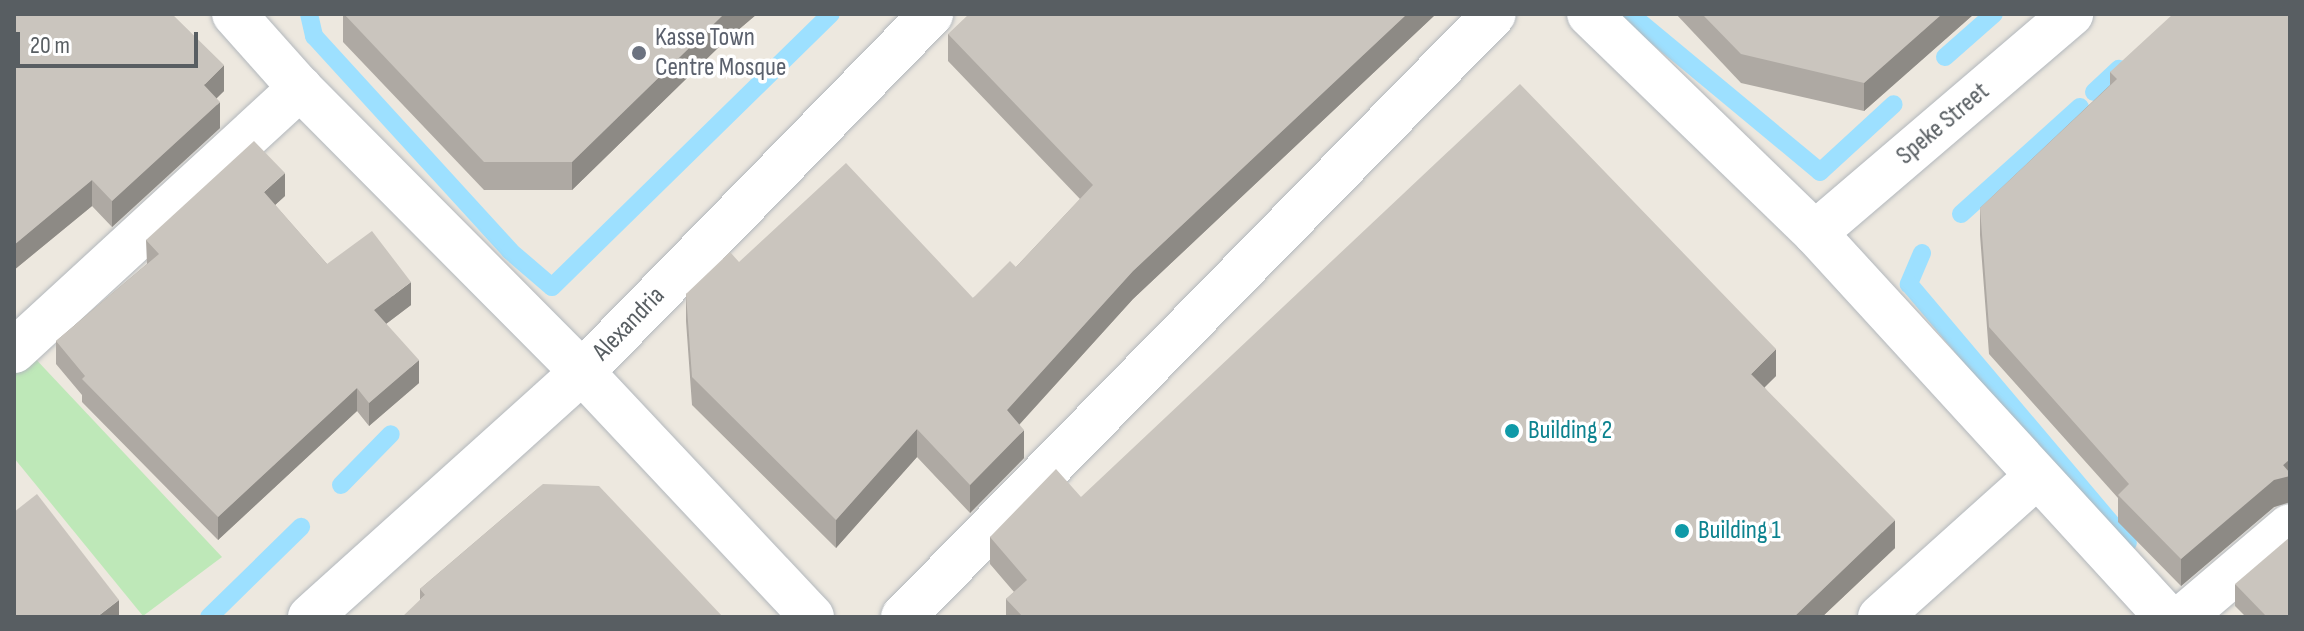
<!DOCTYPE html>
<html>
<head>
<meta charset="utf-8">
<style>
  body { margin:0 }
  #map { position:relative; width:2304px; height:631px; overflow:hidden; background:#ede8df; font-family:"Sofia Sans Condensed",sans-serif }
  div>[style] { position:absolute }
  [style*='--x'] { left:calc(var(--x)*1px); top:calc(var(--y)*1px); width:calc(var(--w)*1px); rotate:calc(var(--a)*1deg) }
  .green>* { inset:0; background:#bee8b8 }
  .stream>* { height:18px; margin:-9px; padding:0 9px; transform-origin:9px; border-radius:9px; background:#9de0ff }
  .roads { filter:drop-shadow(0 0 2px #b2b7bc) drop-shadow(0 0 2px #b2b7bc) }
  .minor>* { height:44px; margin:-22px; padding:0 22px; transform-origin:22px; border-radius:22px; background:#fff }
  .wall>* { inset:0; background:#aea9a3 }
  .shaded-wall>* { inset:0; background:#8d8a85 }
  .building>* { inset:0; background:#cac5be }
  .dots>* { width:22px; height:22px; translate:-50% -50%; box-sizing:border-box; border:4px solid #fff; border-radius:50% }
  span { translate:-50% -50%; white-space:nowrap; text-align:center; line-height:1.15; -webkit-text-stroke:7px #fff; paint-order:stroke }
  .worship-label { font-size:26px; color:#5b616d }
  .left { translate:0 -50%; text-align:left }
  .street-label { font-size:26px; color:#585e62 }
  .culture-label { font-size:26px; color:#0d838f }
  .frame { position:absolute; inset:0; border:16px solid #585e62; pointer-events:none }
  .scale { position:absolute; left:16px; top:32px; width:182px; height:36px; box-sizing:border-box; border:4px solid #585e62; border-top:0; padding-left:10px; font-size:24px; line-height:28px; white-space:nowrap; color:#585e62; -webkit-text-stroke:6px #fff; paint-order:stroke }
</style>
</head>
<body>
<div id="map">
  <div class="green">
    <div style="clip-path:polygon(30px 353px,222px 557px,143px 616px,14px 458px,14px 366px)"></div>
  </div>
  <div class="stream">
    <div style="--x:309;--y:14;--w:23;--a:77"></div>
    <div style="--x:314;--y:36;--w:291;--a:47.6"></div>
    <div style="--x:510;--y:251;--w:55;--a:40.6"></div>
    <div style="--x:552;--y:287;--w:390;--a:-44.4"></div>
    <div style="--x:1630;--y:14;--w:247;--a:39.7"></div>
    <div style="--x:1820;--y:172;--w:100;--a:-42.6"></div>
    <div style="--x:1945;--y:57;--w:65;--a:-41.3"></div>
    <div style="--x:2094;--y:92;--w:34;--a:-43"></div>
    <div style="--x:1961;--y:214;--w:160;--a:-42"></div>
    <div style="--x:1922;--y:253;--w:34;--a:113"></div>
    <div style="--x:1909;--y:284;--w:339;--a:49.8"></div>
    <div style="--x:341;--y:485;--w:71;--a:-45.6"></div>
    <div style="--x:209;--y:617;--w:129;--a:-44.4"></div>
  </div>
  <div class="roads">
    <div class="minor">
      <div style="--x:234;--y:14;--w:99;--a:48.3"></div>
      <div style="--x:300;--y:88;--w:400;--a:45.2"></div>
      <div style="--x:582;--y:372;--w:336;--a:46.8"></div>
      <div style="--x:1589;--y:14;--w:315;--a:44.1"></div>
      <div style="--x:1815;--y:233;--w:521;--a:47.49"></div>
      <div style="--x:1815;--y:233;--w:337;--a:-40.5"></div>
      <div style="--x:14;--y:351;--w:389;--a:-42.6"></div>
      <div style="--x:310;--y:617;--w:366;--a:-42"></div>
      <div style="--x:582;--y:372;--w:500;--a:-45.7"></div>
      <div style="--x:903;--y:617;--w:844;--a:-45.58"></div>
      <div style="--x:1880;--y:617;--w:210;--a:-41.9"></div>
      <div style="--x:2183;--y:617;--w:140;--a:-40.4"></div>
    </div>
  </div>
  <div class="wall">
    <div style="clip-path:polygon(14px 14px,224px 91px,216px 98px,220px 128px,112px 227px,92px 206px,14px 270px)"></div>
    <div style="clip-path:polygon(343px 14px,757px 14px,724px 42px,572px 190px,484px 190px,343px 42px)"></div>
    <div style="clip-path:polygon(1436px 14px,1133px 299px,1019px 425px,1024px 458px,970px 513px,917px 457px,836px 548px,692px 405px,686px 321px,686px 294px,739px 262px,973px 298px,1016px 267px,1080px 199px,948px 61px,948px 34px)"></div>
    <div style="clip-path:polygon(1676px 14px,1974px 14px,1864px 111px,1741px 83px)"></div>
    <div style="clip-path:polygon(2290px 14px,2290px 502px,2274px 507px,2181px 586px,2118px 522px,2118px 498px,1989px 354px,1980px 235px,1980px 208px,2110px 85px,2110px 72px)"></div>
    <div style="clip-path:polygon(285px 196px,275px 205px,327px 264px,411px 305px,386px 324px,419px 383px,369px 426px,357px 411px,218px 540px,82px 402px,82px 395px,56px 364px,56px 341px,147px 264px,146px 240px)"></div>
    <div style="clip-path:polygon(1776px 376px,1764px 387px,1895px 548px,1822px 617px,1006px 617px,1006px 599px,1014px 592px,990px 564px,990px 537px,1081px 497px)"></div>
    <div style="clip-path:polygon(543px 484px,420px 600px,420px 589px)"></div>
    <div style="clip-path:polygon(2235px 584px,2290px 617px,2246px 617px,2235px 606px)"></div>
  </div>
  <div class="shaded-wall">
    <div style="clip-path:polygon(724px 14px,757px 14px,724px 42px,572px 190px,572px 162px)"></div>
    <div style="clip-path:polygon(1407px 14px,1436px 14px,1133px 299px,1007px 438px,1007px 410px,1133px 271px)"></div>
    <div style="clip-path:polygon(1942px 14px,1974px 14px,1864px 111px,1864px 83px)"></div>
    <div style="clip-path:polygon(224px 65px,224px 91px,204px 111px,204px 85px)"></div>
    <div style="clip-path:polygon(220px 102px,220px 128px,112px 227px,112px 201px)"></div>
    <div style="clip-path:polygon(285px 173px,285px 196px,264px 215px,264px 192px)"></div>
    <div style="clip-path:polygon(92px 180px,92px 206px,14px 270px,14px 245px)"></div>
    <div style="clip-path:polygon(411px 282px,411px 305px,374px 333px,374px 310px)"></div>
    <div style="clip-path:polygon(1776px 349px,1776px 376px,1751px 401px,1751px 374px)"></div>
    <div style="clip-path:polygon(419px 360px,419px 383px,369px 426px,369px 403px)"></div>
    <div style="clip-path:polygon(357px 388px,357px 411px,218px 540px,218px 517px)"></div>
    <div style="clip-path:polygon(917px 429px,917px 457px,836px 548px,836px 520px)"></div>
    <div style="clip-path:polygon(1024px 430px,1024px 458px,970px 513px,970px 485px)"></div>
    <div style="clip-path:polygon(2290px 459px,2290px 502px,2274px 507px,2181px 586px,2181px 559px)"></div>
    <div style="clip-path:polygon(1895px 520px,1895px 548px,1822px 617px,1794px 617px)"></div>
    <div style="clip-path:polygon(119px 600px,119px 617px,97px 617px)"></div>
  </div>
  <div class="building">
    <div style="clip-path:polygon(14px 14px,172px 14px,224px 65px,204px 85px,220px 102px,112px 201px,92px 180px,14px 245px)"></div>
    <div style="clip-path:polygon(344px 14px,724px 14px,572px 162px,484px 162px)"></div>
    <div style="clip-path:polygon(969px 14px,1407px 14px,1133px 271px,1007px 410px,1024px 430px,970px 485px,917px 429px,836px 520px,692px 377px,686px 294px,730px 252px,739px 262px,846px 163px,973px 298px,1010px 261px,1016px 267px,1093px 185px,948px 34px)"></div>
    <div style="clip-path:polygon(1702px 14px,1942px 14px,1864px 83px,1741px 54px)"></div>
    <div style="clip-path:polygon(2173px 14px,2290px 14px,2290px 459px,2283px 465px,2290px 473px,2290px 476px,2274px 480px,2181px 559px,2118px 495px,2129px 484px,1989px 327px,1980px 208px,2117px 79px,2110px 72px)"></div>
    <div style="clip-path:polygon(1520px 84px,1776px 349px,1751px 374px,1895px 520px,1794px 617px,1023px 617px,1006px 599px,1027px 580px,990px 537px,1056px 469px,1081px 497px)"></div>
    <div style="clip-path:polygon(254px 141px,285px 173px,264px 192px,327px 264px,372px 231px,411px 282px,374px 310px,419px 360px,369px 403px,357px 388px,218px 517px,82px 379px,85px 376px,56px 341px,159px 254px,146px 240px)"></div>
    <div style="clip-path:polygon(543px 484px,599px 486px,723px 617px,402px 617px,425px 595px,420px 589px)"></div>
    <div style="clip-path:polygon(37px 494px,119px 600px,97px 617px,14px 617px,14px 512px)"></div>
    <div style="clip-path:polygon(2290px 537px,2290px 617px,2267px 617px,2235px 584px)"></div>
  </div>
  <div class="dots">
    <div style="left:639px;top:53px;background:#6b7280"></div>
    <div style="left:1512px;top:431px;background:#0f9aa8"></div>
    <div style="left:1682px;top:531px;background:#0f9aa8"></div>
  </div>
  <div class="worship-label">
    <span class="left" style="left:655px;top:53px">Kasse Town<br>Centre Mosque</span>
  </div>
  <div class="street-label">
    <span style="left:1943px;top:124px;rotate:-40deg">Speke Street</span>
    <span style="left:629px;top:324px;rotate:-46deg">Alexandria</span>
  </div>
  <div class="culture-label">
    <span class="left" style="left:1528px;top:431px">Building 2</span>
    <span class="left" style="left:1698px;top:531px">Building 1</span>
  </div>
  <div class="frame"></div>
  <div class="scale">20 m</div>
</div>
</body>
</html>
